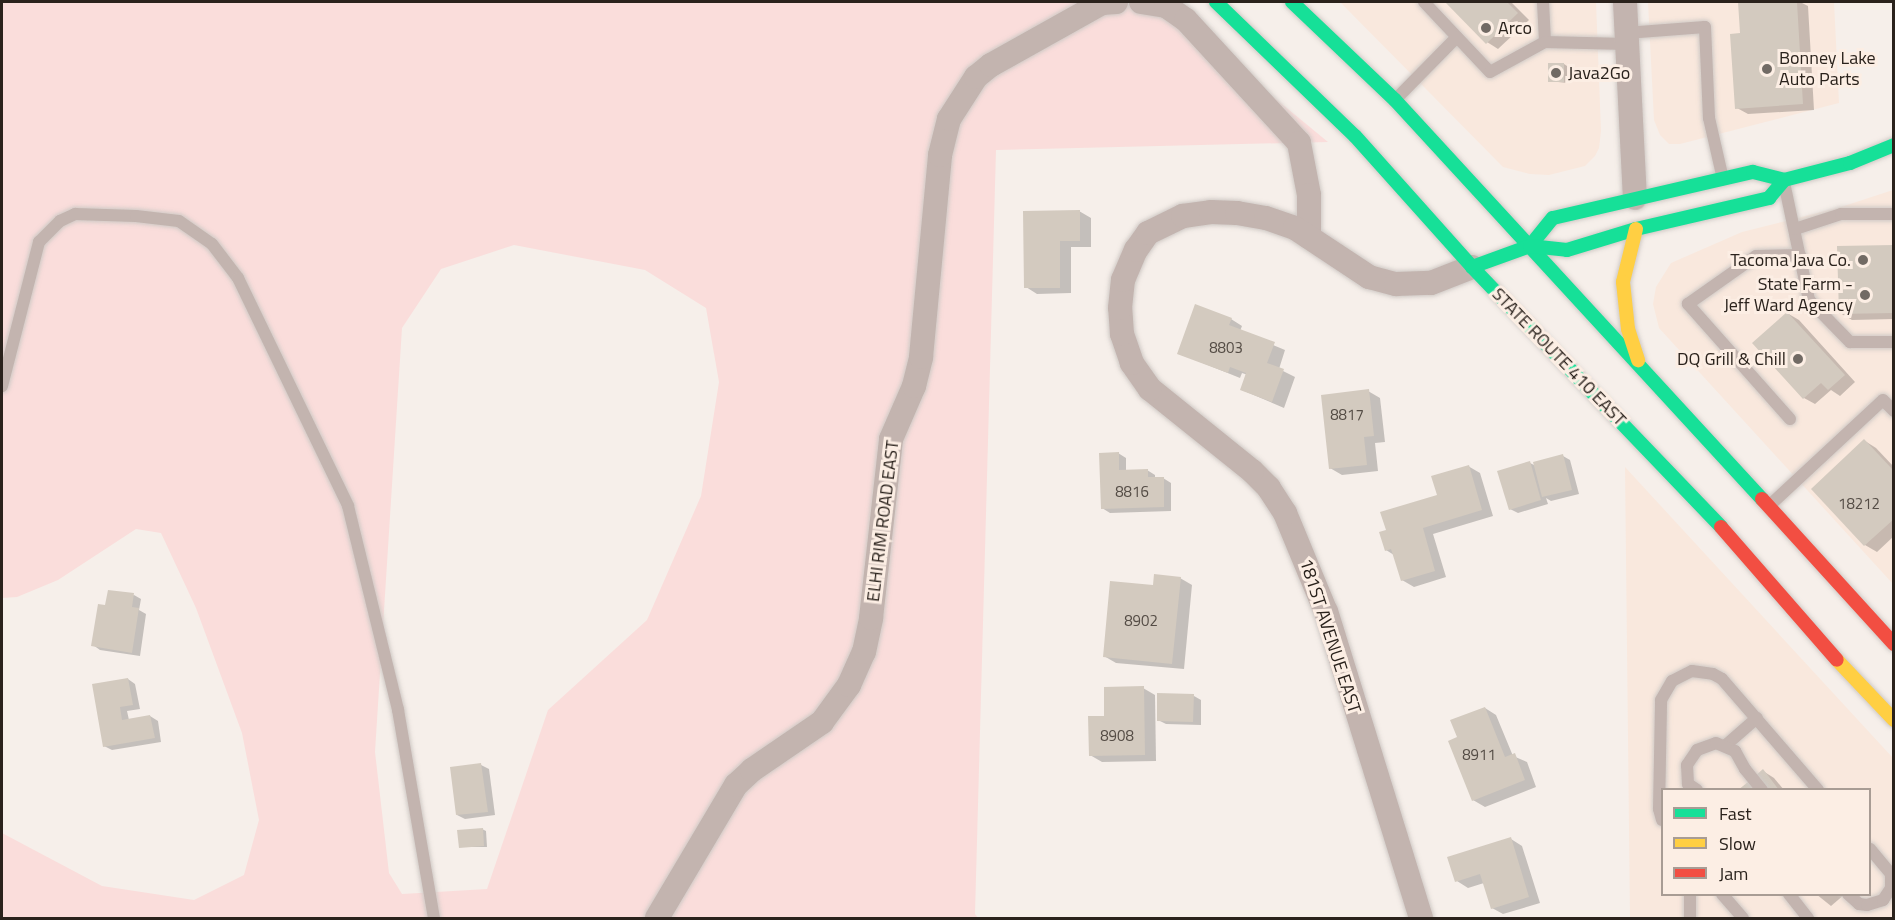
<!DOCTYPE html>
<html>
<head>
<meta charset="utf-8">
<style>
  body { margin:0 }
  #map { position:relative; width:1895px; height:920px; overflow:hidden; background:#f6efea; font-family:"Titillium Web",sans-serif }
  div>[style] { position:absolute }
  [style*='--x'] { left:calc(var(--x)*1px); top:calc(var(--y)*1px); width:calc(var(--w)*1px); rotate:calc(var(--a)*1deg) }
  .built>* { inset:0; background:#f9e8dd }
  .green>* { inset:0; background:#fadddb }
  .shadow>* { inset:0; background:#0003 }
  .building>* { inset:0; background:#d3cabf }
  .roads { filter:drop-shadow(0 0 2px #d0cac6) drop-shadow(0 0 2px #d0cac6) }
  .lane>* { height:12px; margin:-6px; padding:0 6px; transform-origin:6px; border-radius:6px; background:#c3b4af }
  .street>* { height:24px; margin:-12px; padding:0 12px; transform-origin:12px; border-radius:12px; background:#c3b4af }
  .fast>* { height:14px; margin:-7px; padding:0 7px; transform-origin:7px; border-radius:7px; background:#16e098 }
  .slow>* { height:14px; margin:-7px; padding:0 7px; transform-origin:7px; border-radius:7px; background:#ffcf43 }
  .jam>* { height:14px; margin:-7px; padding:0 7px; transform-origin:7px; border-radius:7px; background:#f24e42 }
  .dots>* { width:16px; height:16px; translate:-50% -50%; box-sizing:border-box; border:3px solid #fceee4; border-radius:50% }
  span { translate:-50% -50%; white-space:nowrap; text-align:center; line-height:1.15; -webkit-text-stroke:6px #fceee4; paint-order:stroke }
  .number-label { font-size:15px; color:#544c45 }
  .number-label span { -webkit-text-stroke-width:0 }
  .poi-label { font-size:18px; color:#2a221c }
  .left { translate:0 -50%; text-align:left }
  .right { translate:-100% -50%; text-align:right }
  .street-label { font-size:18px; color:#2a221c }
  .frame { position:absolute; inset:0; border:3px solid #2a221c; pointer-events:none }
  .legend { position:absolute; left:1661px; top:788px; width:210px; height:108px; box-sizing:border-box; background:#fceee4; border:2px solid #a89c94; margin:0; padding:8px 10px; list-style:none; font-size:18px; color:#2a221c }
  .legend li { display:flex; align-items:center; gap:12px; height:30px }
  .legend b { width:30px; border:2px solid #a89c94 }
</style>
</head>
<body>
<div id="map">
  <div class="built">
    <div style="clip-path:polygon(1340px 2px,1596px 2px,1601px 131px,1599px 148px,1595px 156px,1585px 166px,1549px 175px,1530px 174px,1503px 167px)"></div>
    <div style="clip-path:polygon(1648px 2px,1834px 2px,1839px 103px,1680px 144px,1669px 144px,1660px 135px,1654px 120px)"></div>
    <div style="clip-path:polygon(1893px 190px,1893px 584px,1659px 328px,1653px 304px,1656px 287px,1671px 263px,1742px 232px,1841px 207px)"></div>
    <div style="clip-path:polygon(evenodd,1625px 467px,1893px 758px,1893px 918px,1630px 918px,1625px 467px,1662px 790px,1870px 790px,1870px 894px,1662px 894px,1662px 790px)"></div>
  </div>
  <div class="green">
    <div style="clip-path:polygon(evenodd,2px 2px,1158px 2px,1328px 142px,996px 150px,975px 914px,978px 918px,2px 918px,2px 833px,102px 886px,194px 900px,244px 875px,259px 820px,242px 733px,196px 608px,161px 533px,136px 529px,58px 580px,17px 597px,2px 598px,2px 2px,514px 245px,645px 270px,706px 308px,719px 382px,701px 496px,647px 620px,548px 710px,487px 889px,402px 894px,389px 873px,375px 752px,402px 328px,441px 269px,514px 245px)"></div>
  </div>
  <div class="shadow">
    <div style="clip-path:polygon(1447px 2px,1511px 2px,1529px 20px,1498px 49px,1487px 42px)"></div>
    <div style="clip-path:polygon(1800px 2px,1808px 6px,1814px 110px,1748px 114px,1737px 108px,1741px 35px,1739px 3px)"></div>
    <div style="clip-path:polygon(1564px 64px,1567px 66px,1567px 83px,1549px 81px)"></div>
    <div style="clip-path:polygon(1079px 211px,1091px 218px,1091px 247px,1071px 247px,1071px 293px,1037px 294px,1026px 287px)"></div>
    <div style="clip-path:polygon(1894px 247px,1894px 319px,1852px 320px,1840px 313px)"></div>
    <div style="clip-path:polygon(1787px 313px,1799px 320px,1855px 382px,1840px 396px,1831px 390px,1815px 404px,1804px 398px)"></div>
    <div style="clip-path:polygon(1231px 319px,1242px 326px,1240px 331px,1285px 350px,1279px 369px,1295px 377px,1284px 408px,1242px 390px,1248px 375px,1242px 373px,1240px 378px,1178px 353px)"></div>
    <div style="clip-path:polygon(1368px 391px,1380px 398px,1385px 442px,1375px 443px,1378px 471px,1342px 475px,1330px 468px)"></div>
    <div style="clip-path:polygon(1865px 441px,1876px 448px,1894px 467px,1894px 536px,1877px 552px,1865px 545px,1813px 489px)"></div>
    <div style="clip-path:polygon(1118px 453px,1126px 458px,1126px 471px,1147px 470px,1155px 475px,1155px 479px,1163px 478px,1171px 483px,1171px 511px,1110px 513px,1102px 508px)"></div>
    <div style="clip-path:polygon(1563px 456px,1570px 460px,1579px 494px,1551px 501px,1546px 498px,1548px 504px,1518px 513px,1510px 509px,1530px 463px,1536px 466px)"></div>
    <div style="clip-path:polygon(1468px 466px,1480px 473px,1493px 516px,1433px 534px,1446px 577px,1414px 587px,1402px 580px,1394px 555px,1386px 550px,1387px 531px,1438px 496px)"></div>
    <div style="clip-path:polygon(1180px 578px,1192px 585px,1184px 669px,1116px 663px,1104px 656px,1154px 587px)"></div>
    <div style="clip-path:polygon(134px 595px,141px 599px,139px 610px,146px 614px,140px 656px,100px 650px,93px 645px,106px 607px)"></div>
    <div style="clip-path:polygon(128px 679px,135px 684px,140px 709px,127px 711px,129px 720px,150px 716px,158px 721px,161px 742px,112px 750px,104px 746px)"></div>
    <div style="clip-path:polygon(1143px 688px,1155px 695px,1156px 761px,1102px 762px,1090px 755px,1105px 718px)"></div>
    <div style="clip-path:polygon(1194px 696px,1201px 700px,1201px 725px,1166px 724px,1158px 720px)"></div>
    <div style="clip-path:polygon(1485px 708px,1496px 715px,1513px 756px,1527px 762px,1536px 787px,1485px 807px,1473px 800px,1459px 738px)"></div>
    <div style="clip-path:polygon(481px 765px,489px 769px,495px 815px,465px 819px,457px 815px)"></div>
    <div style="clip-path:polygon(1763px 771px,1774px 778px,1784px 790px,1740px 790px)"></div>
    <div style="clip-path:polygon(482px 829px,486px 831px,487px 847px,460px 847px)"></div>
    <div style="clip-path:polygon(1511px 839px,1522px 846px,1540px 903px,1503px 914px,1492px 908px,1484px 883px,1468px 888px,1457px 881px)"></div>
    <div style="clip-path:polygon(1816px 894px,1845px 894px,1831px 906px)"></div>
  </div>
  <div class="building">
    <div style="clip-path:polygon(1445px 2px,1507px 2px,1518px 13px,1486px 44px)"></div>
    <div style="clip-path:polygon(1738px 2px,1797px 2px,1803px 104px,1735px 109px,1730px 34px,1740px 33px)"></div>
    <div style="clip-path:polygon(1548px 63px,1564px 63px,1564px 82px,1548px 82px)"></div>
    <div style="clip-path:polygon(1080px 210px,1080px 241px,1060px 241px,1060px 288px,1024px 288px,1023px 211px)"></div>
    <div style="clip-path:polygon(1894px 245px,1894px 313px,1839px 314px,1837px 246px)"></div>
    <div style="clip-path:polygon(1195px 304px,1232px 318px,1229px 325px,1275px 342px,1267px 363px,1284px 369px,1272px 402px,1240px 390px,1246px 373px,1230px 367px,1228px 373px,1177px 354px)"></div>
    <div style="clip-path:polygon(1787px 312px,1845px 375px,1828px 390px,1821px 383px,1803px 399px,1752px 343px)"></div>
    <div style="clip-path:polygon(1369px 389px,1374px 436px,1364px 437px,1367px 465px,1329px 469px,1321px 395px)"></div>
    <div style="clip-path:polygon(1864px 439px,1894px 471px,1894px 519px,1864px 546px,1811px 489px)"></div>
    <div style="clip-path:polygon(1119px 452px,1119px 470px,1148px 469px,1148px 477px,1164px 477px,1164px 507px,1101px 509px,1099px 453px)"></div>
    <div style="clip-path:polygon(1563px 454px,1572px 490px,1542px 497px,1533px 462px)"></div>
    <div style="clip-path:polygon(1530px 461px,1541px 500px,1509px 510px,1497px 471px)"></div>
    <div style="clip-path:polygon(1469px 465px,1482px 510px,1423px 528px,1435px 571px,1401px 581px,1391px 549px,1385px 551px,1379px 532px,1386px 530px,1380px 512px,1437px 495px,1431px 476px)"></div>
    <div style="clip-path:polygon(1154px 574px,1181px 577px,1172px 664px,1103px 657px,1110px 581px,1153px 585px)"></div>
    <div style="clip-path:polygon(108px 590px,134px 593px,132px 607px,139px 608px,132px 653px,91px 646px,98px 604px,105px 605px)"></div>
    <div style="clip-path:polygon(128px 678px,133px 705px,120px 707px,122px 720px,150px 715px,155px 738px,103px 747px,92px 684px)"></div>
    <div style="clip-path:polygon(1144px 686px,1145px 755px,1089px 756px,1088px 716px,1104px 716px,1104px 687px)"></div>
    <div style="clip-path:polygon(1157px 693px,1194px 694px,1193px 722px,1157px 721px)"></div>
    <div style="clip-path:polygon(1485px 707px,1505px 757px,1515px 753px,1525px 780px,1472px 801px,1448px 741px,1457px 737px,1450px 720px)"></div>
    <div style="clip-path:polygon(481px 763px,488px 812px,456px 815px,450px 767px)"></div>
    <div style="clip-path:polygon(1763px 769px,1779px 790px,1738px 790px,1753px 778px)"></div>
    <div style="clip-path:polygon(483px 828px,484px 846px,459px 848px,457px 830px)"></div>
    <div style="clip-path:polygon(1511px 837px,1529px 897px,1491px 909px,1480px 874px,1455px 882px,1447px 857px)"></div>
  </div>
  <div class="roads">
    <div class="lane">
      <div style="--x:1424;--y:2;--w:96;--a:46.7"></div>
      <div style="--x:1490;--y:72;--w:63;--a:-28.6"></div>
      <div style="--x:1543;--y:2;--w:40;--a:87.1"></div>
      <div style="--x:1545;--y:42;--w:81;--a:1.4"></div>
      <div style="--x:1626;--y:33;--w:79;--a:-4.3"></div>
      <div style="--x:1705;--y:27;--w:91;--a:87.5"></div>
      <div style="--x:1709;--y:118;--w:63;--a:77.1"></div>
      <div style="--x:1395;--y:100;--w:88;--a:-45.5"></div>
      <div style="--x:1785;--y:187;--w:116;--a:78"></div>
      <div style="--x:1809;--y:300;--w:59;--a:45.7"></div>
      <div style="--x:1850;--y:342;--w:44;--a:0"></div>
      <div style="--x:1795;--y:229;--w:48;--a:-18.1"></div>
      <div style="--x:1841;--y:214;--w:53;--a:0"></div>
      <div style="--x:2;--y:386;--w:149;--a:-75.6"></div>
      <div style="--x:39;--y:242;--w:30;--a:-45"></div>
      <div style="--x:60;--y:221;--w:17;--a:-25"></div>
      <div style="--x:75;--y:214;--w:61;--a:1.9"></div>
      <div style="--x:136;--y:216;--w:43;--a:6.6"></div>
      <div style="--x:179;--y:221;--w:40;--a:34.9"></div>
      <div style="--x:212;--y:244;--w:43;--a:52.6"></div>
      <div style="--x:238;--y:278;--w:253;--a:64.2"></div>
      <div style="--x:348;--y:506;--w:210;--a:76.2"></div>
      <div style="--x:398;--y:710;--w:211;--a:80.2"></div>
      <div style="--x:1790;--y:419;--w:154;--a:-131.6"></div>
      <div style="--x:1688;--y:304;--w:83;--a:-35.2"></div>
      <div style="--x:1756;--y:256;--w:44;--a:-1.3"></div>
      <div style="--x:1770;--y:505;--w:154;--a:-42.9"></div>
      <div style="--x:1883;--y:400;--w:16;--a:45"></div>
      <div style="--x:1726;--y:745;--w:41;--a:-41.1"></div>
      <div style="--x:1697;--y:790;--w:11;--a:-146"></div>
      <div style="--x:1688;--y:784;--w:19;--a:-93"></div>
      <div style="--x:1687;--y:765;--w:18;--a:-56"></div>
      <div style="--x:1697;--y:750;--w:20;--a:-20"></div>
      <div style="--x:1716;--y:743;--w:21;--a:23"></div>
      <div style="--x:1735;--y:751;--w:21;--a:61"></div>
      <div style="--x:1745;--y:769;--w:27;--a:51"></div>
      <div style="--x:1662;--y:820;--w:11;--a:-105"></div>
      <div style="--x:1659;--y:809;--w:109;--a:-88.9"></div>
      <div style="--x:1661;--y:700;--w:22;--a:-60"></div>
      <div style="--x:1672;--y:681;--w:22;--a:-27"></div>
      <div style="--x:1692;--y:671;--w:21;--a:8"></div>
      <div style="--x:1713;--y:674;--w:10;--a:29"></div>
      <div style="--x:1722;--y:679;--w:147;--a:49.1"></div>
      <div style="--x:1690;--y:894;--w:24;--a:90"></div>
      <div style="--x:1722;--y:894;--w:32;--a:49"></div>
      <div style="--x:1789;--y:894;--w:31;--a:52"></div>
      <div style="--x:1848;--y:894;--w:15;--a:42"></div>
      <div style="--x:1859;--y:904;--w:8;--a:7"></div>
      <div style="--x:1867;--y:905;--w:17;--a:-17"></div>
      <div style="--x:1883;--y:900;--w:14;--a:-56"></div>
      <div style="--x:1891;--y:888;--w:14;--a:-90"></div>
      <div style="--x:1891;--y:874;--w:33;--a:-130"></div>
    </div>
    <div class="street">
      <div style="--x:1141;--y:2;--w:25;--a:9"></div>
      <div style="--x:1166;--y:6;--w:24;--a:35"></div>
      <div style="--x:1186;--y:20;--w:167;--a:47.4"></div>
      <div style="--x:1299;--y:143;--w:53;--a:79.1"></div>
      <div style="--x:1309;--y:195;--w:42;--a:90"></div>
      <div style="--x:1625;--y:2;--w:196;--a:87.1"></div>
      <div style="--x:657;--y:918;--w:155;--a:-59.3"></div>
      <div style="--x:736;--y:785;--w:22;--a:-43"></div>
      <div style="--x:752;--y:770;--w:85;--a:-34.4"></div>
      <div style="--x:822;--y:722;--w:46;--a:-53.9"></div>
      <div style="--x:849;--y:685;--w:36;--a:-66"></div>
      <div style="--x:864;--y:652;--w:35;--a:-78"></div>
      <div style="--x:871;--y:618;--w:180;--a:-83.6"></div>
      <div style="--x:891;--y:439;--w:58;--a:-66.5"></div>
      <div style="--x:914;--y:386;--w:30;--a:-76"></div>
      <div style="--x:921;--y:357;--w:203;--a:-84.6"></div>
      <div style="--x:940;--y:155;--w:37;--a:-76"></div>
      <div style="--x:949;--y:119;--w:50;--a:-57.3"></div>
      <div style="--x:976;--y:77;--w:19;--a:-39"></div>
      <div style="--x:991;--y:65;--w:127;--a:-29.2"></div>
      <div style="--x:1102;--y:3;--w:14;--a:-4"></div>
      <div style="--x:1421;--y:918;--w:320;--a:-107.2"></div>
      <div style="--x:1326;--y:612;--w:107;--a:-112.5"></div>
      <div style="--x:1285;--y:513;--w:30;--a:-123"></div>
      <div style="--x:1269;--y:488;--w:24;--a:-135"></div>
      <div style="--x:1252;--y:471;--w:131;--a:-141.2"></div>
      <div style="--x:1150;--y:389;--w:32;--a:-125"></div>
      <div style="--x:1132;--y:363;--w:31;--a:-109"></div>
      <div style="--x:1122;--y:334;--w:26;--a:-94"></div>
      <div style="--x:1120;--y:308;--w:28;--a:-84"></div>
      <div style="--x:1123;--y:280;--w:33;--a:-67"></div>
      <div style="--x:1136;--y:250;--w:21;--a:-55"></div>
      <div style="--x:1148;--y:233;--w:39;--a:-26"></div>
      <div style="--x:1183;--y:216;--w:28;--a:-8"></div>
      <div style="--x:1211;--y:212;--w:26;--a:2"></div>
      <div style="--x:1237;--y:213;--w:29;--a:10"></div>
      <div style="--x:1266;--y:218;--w:31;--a:19"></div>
      <div style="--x:1295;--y:228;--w:89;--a:33.5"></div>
      <div style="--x:1369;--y:277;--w:28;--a:15"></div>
      <div style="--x:1396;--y:284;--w:35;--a:-2"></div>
      <div style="--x:1431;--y:283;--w:44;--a:-21.3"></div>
    </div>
    <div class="fast">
      <div style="--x:1216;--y:2;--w:193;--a:44"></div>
      <div style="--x:1355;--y:136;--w:176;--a:48.2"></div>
      <div style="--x:1472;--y:267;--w:360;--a:46.2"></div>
      <div style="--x:1292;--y:2;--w:142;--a:43.6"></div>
      <div style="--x:1395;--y:100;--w:542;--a:47.39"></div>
      <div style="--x:1530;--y:246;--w:36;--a:-51"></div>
      <div style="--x:1553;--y:218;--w:205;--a:-13"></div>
      <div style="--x:1753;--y:172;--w:32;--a:14"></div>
      <div style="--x:1784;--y:180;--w:68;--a:-14.4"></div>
      <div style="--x:1850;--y:163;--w:48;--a:-22.2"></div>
      <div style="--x:1472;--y:267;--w:62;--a:-19.9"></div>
      <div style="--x:1530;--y:246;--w:37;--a:6"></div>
      <div style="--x:1567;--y:250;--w:72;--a:-16.9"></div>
      <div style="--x:1636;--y:229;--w:137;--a:-13.1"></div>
      <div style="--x:1769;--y:198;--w:23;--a:-50"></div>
    </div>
    <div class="slow">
      <div style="--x:1636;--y:229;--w:55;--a:103.8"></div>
      <div style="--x:1623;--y:282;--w:47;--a:83.9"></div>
      <div style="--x:1628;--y:329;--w:33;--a:72"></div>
      <div style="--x:1837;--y:660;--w:83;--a:46.5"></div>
    </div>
    <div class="jam">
      <div style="--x:1762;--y:499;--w:196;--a:47.7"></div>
      <div style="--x:1721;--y:527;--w:176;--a:48.9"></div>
    </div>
  </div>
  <div class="dots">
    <div style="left:1486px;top:28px;background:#716a64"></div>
    <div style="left:1767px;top:69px;background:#716a64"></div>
    <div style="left:1556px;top:73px;background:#716a64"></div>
    <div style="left:1863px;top:260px;background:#716a64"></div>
    <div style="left:1865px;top:295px;background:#716a64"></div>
    <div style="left:1798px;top:359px;background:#716a64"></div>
  </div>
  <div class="number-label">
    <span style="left:1226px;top:348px">8803</span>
    <span style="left:1347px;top:415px">8817</span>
    <span style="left:1132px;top:492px">8816</span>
    <span style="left:1859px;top:504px">18212</span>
    <span style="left:1141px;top:621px">8902</span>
    <span style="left:1117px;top:736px">8908</span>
    <span style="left:1479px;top:755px">8911</span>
  </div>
  <div class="poi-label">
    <span class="left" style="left:1498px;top:28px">Arco</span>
    <span class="left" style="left:1779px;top:69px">Bonney Lake<br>Auto Parts</span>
    <span class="left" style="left:1568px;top:73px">Java2Go</span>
    <span class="right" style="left:1851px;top:260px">Tacoma Java Co.</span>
    <span class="right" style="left:1853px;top:295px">State Farm -<br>Jeff Ward Agency</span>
    <span class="right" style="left:1786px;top:359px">DQ Grill &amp; Chill</span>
  </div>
  <div class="street-label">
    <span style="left:1559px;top:357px;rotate:46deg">STATE ROUTE 410 EAST</span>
    <span style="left:883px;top:521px;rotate:-83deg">ELHI RIM ROAD EAST</span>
    <span style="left:1330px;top:636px;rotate:72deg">181ST AVENUE EAST</span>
  </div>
  <div class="frame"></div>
  <ul class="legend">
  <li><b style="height:8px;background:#16e098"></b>Fast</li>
  <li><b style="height:8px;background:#ffcf43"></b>Slow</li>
  <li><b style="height:8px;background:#f24e42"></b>Jam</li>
  </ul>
</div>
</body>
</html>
